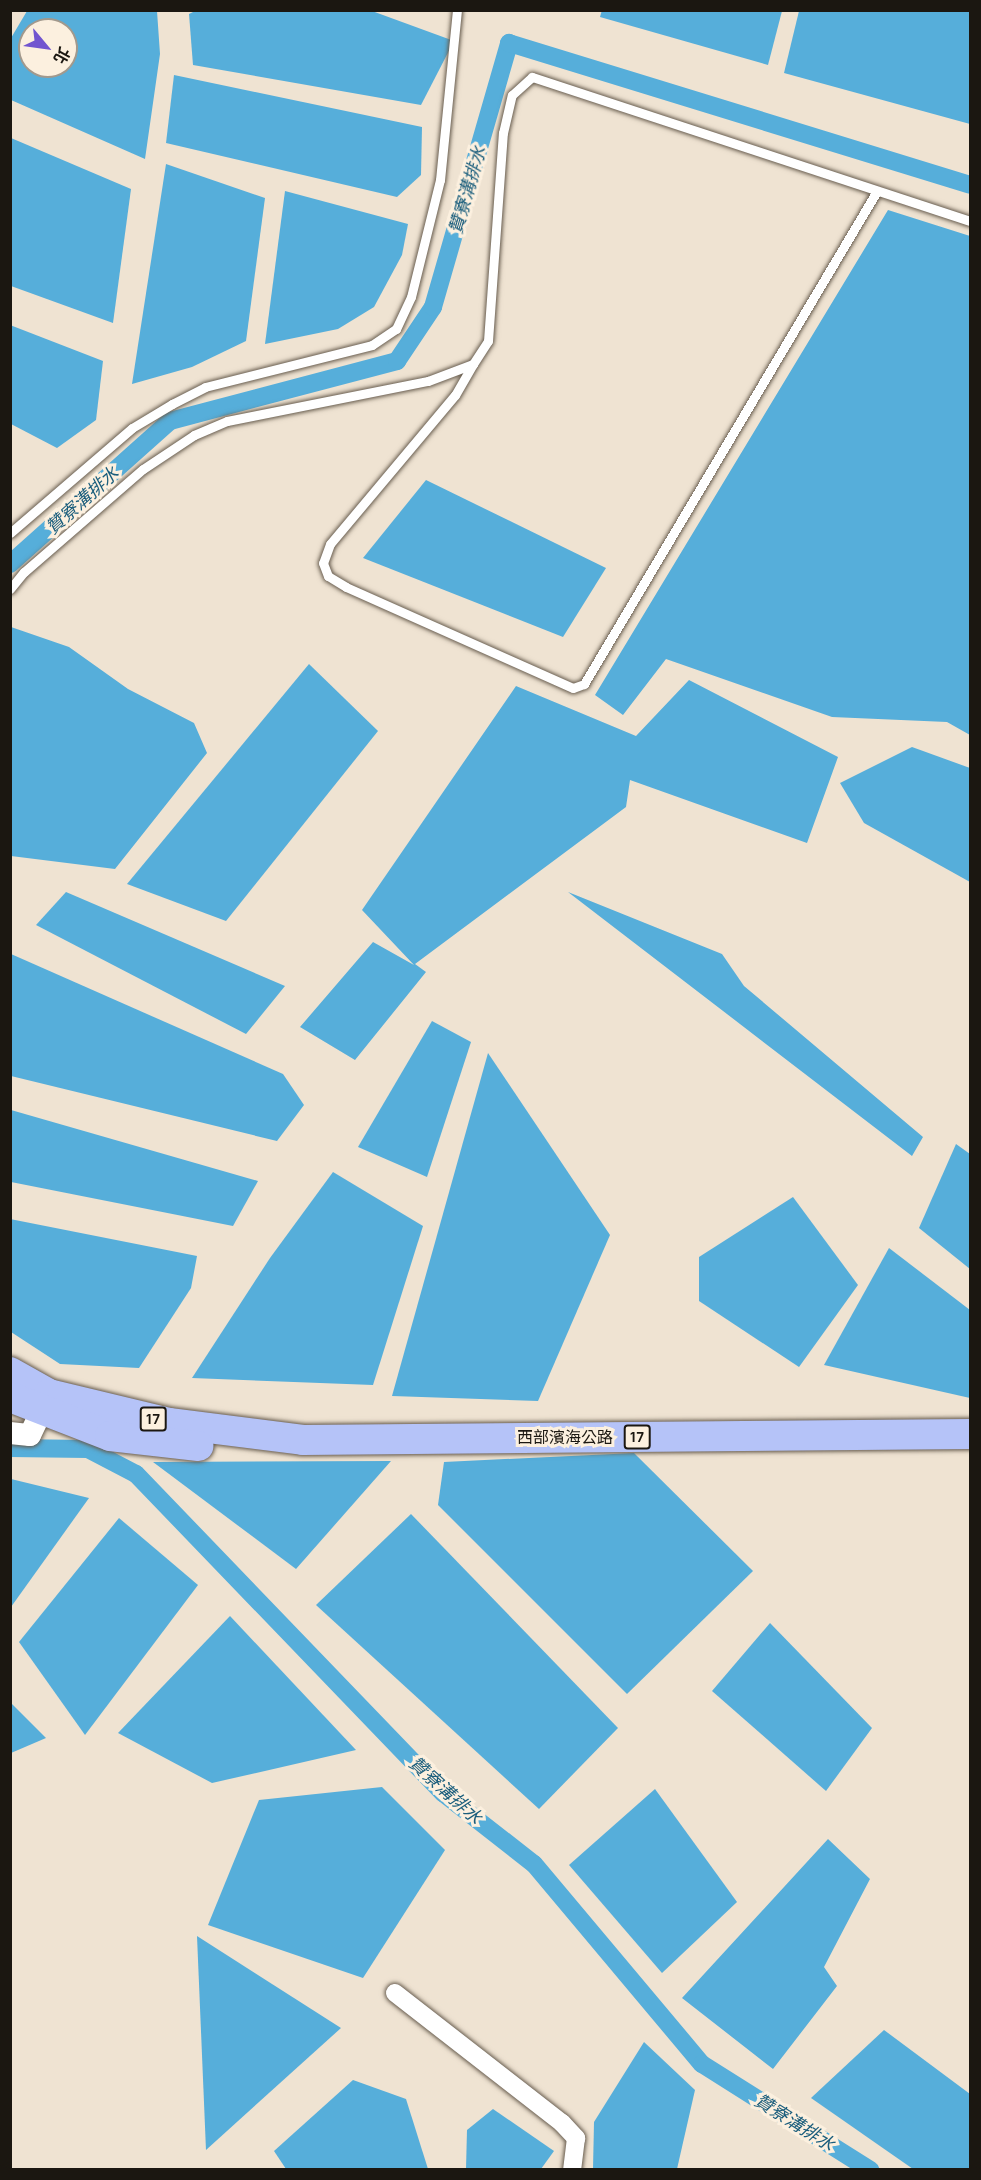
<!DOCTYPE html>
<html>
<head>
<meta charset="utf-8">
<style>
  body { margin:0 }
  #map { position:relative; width:981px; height:2180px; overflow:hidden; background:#efe3d2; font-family:Manrope,"Noto Sans TC",sans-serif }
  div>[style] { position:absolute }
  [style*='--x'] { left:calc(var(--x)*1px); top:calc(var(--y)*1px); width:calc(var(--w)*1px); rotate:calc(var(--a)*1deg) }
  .water>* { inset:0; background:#56aeda }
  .canal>* { height:18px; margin:-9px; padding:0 9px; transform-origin:9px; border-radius:9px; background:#56aeda }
  .roads { filter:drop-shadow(0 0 2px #685d4f) drop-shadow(0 0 2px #685d4f) }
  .service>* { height:9px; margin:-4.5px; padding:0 4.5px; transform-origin:4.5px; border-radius:4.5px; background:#fff }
  .minor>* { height:18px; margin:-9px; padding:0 9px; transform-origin:9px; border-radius:9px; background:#fff }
  .tertiary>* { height:22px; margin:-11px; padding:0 11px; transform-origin:11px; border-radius:11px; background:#fff }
  .primary>* { height:30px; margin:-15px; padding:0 15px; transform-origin:15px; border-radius:15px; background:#b5c3f8 }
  span { translate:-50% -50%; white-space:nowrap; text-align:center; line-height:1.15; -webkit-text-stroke:6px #fcf0df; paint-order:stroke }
  .shield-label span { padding:2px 4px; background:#fcf0df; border:2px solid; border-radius:4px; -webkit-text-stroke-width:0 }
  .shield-label { font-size:15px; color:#1b1711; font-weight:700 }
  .street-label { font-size:16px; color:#1b1711 }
  .water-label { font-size:18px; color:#1a5d7c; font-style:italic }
  .frame { position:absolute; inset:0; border:12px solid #1b1711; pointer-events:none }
  .north { position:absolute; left:18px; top:18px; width:60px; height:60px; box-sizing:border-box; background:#fcf0df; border:2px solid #a2998d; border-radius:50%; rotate:119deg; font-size:16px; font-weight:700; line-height:24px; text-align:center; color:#1b1711 }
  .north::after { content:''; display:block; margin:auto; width:21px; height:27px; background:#7255cf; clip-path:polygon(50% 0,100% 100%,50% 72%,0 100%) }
</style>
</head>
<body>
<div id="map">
  <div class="water">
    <div style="clip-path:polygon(197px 10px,372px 11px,454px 41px,421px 105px,193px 65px,189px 14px)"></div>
    <div style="clip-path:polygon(602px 10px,782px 10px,782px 11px,768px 65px,600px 17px)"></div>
    <div style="clip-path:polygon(evenodd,27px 11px,157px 11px,160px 54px,145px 159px,11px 100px,11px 38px,27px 11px,30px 30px,66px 30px,66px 66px,30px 66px,30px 30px)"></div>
    <div style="clip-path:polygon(799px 11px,970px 11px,970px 124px,784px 73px)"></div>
    <div style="clip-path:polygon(174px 75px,422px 127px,421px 175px,397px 197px,166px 143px)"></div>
    <div style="clip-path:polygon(11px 138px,131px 189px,113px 323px,11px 286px)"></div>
    <div style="clip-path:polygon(166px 164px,265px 198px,246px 341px,192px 367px,132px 384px)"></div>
    <div style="clip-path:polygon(285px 191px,408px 224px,402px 255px,374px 307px,338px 329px,265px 344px)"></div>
    <div style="clip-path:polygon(888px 210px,970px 236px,970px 735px,947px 722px,832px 717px,666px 659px,623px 715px,595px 695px)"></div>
    <div style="clip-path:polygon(10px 325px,103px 361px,96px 420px,57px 448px,11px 424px)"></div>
    <div style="clip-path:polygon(426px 480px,606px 568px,563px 637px,363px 558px)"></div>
    <div style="clip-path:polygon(11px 627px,69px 647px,128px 689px,194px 723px,207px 753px,115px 869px,11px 856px)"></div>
    <div style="clip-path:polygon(309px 664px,378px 731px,226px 921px,127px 884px)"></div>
    <div style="clip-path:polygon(689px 680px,838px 757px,807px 843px,630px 780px,626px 807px,415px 964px,426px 972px,355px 1060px,300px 1027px,373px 942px,414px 965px,362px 910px,516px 686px,636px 736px)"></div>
    <div style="clip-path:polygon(912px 747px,970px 768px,970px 882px,864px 823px,840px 783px)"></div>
    <div style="clip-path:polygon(66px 892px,285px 986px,246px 1034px,36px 925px)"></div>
    <div style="clip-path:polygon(568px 892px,722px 954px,744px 986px,923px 1137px,912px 1156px)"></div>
    <div style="clip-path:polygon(11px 954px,283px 1074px,304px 1105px,277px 1141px,11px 1076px)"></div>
    <div style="clip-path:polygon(432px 1021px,471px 1042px,427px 1177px,358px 1147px)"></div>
    <div style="clip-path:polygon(488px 1053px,610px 1235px,538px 1401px,392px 1396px)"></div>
    <div style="clip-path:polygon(10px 1110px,11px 1110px,258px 1181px,233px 1226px,11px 1182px)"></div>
    <div style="clip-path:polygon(956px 1144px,970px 1154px,970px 1269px,919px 1228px)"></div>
    <div style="clip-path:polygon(333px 1172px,423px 1226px,373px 1385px,192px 1378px,270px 1258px)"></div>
    <div style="clip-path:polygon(793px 1197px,858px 1285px,799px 1367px,699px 1301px,699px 1257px)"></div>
    <div style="clip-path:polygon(10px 1219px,197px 1256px,191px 1288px,139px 1368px,60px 1364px,11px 1332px)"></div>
    <div style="clip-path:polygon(889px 1248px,970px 1310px,970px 1398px,824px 1365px)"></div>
    <div style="clip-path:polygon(634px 1453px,753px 1571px,627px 1694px,438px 1505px,444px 1462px)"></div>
    <div style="clip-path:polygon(391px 1461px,296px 1569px,153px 1462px)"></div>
    <div style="clip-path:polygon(11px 1479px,89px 1498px,11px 1607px,10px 1479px)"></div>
    <div style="clip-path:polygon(411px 1514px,618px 1728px,539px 1809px,316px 1605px)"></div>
    <div style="clip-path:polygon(119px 1518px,198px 1585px,85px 1735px,19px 1642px)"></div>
    <div style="clip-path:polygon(230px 1616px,356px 1750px,212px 1783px,118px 1733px)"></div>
    <div style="clip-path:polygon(770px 1623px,872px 1728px,826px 1791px,712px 1691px)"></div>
    <div style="clip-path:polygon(10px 1702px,46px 1738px,11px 1753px,10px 1753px)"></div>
    <div style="clip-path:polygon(382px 1787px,445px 1850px,363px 1978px,208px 1925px,259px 1800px)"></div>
    <div style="clip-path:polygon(655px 1789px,737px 1902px,662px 1973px,569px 1865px)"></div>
    <div style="clip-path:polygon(828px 1839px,870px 1879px,824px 1967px,837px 1986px,773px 2069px,682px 1998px)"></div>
    <div style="clip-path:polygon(197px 1936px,341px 2028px,206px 2150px)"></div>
    <div style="clip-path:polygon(884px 2030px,970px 2094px,970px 2169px,913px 2169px,811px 2098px)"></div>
    <div style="clip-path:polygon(644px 2042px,695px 2090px,677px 2169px,593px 2169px,594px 2122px)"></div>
    <div style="clip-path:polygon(353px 2080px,406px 2099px,428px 2169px,286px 2169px,274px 2151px)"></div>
    <div style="clip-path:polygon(493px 2109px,554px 2151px,541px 2169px,466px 2169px,467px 2130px)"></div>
  </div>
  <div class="canal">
    <div style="--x:10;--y:564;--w:215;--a:-41.8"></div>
    <div style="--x:170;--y:421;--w:235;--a:-14.8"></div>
    <div style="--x:397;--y:361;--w:65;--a:-56.3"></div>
    <div style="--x:433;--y:307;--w:275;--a:-73.9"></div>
    <div style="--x:509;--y:43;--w:482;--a:17.1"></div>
    <div style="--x:10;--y:1448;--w:78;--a:0.7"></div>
    <div style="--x:88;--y:1449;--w:54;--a:27.5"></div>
    <div style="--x:136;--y:1474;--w:443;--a:46.1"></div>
    <div style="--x:443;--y:1793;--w:115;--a:38"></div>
    <div style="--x:534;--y:1864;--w:261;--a:50"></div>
    <div style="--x:702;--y:2064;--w:199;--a:32.2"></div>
  </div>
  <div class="roads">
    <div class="service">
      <div style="--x:473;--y:364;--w:36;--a:120"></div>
      <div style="--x:455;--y:395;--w:194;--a:130"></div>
      <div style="--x:330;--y:544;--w:20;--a:110"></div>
      <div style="--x:323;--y:563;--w:14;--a:69"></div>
      <div style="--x:328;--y:576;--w:21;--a:31"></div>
      <div style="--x:346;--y:587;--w:248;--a:24"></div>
      <div style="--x:573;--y:688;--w:12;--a:-20"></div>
      <div style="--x:584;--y:684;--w:573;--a:-59.28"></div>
      <div style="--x:10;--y:533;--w:161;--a:-40.7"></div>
      <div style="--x:132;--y:428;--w:47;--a:-31"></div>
      <div style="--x:172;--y:404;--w:37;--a:-27"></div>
      <div style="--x:205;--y:387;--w:172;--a:-14.1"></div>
      <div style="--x:372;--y:345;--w:29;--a:-34"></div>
      <div style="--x:396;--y:329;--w:35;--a:-65"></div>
      <div style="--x:411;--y:297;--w:121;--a:-76.1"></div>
      <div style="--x:440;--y:180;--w:171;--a:-84.3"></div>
      <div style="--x:10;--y:589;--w:22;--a:-51"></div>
      <div style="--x:24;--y:572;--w:157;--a:-40.9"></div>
      <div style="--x:143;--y:469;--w:61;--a:-33.7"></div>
      <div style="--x:194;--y:435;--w:36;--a:-23"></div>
      <div style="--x:227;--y:421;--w:205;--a:-11.3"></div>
      <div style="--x:428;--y:381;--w:48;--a:-20.7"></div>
      <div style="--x:473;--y:364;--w:27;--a:-57"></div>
      <div style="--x:488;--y:341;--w:209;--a:-85.9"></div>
      <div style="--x:503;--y:133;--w:39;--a:-77"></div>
      <div style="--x:512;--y:95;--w:27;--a:-42"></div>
      <div style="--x:532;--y:77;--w:461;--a:18.2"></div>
    </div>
    <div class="minor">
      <div style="--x:395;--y:1993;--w:212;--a:37.9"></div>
      <div style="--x:562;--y:2123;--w:21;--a:47"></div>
      <div style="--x:576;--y:2138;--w:32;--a:97"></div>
    </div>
    <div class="tertiary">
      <div style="--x:10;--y:1433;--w:20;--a:6"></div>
      <div style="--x:30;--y:1435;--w:44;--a:-64.6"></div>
    </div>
    <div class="primary">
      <div style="--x:10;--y:1372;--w:45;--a:29.4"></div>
      <div style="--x:49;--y:1394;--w:123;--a:13.6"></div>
      <div style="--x:169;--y:1423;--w:135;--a:7.2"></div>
      <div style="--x:303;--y:1440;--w:667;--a:-0.52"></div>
      <div style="--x:10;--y:1397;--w:107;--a:21.3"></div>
      <div style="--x:110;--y:1436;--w:89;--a:6.5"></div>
    </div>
  </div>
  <div class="shield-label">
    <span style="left:153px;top:1419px">17</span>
    <span style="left:637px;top:1437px">17</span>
  </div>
  <div class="street-label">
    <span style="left:565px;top:1437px">西部濱海公路</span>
  </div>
  <div class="water-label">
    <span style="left:467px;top:190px;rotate:-74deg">贊寮溝排水</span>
    <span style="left:82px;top:500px;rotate:-42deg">贊寮溝排水</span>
    <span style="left:446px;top:1790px;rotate:42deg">贊寮溝排水</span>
    <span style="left:795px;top:2122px;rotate:32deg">贊寮溝排水</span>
  </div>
  <div class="frame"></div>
  <div class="north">北</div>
</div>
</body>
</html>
